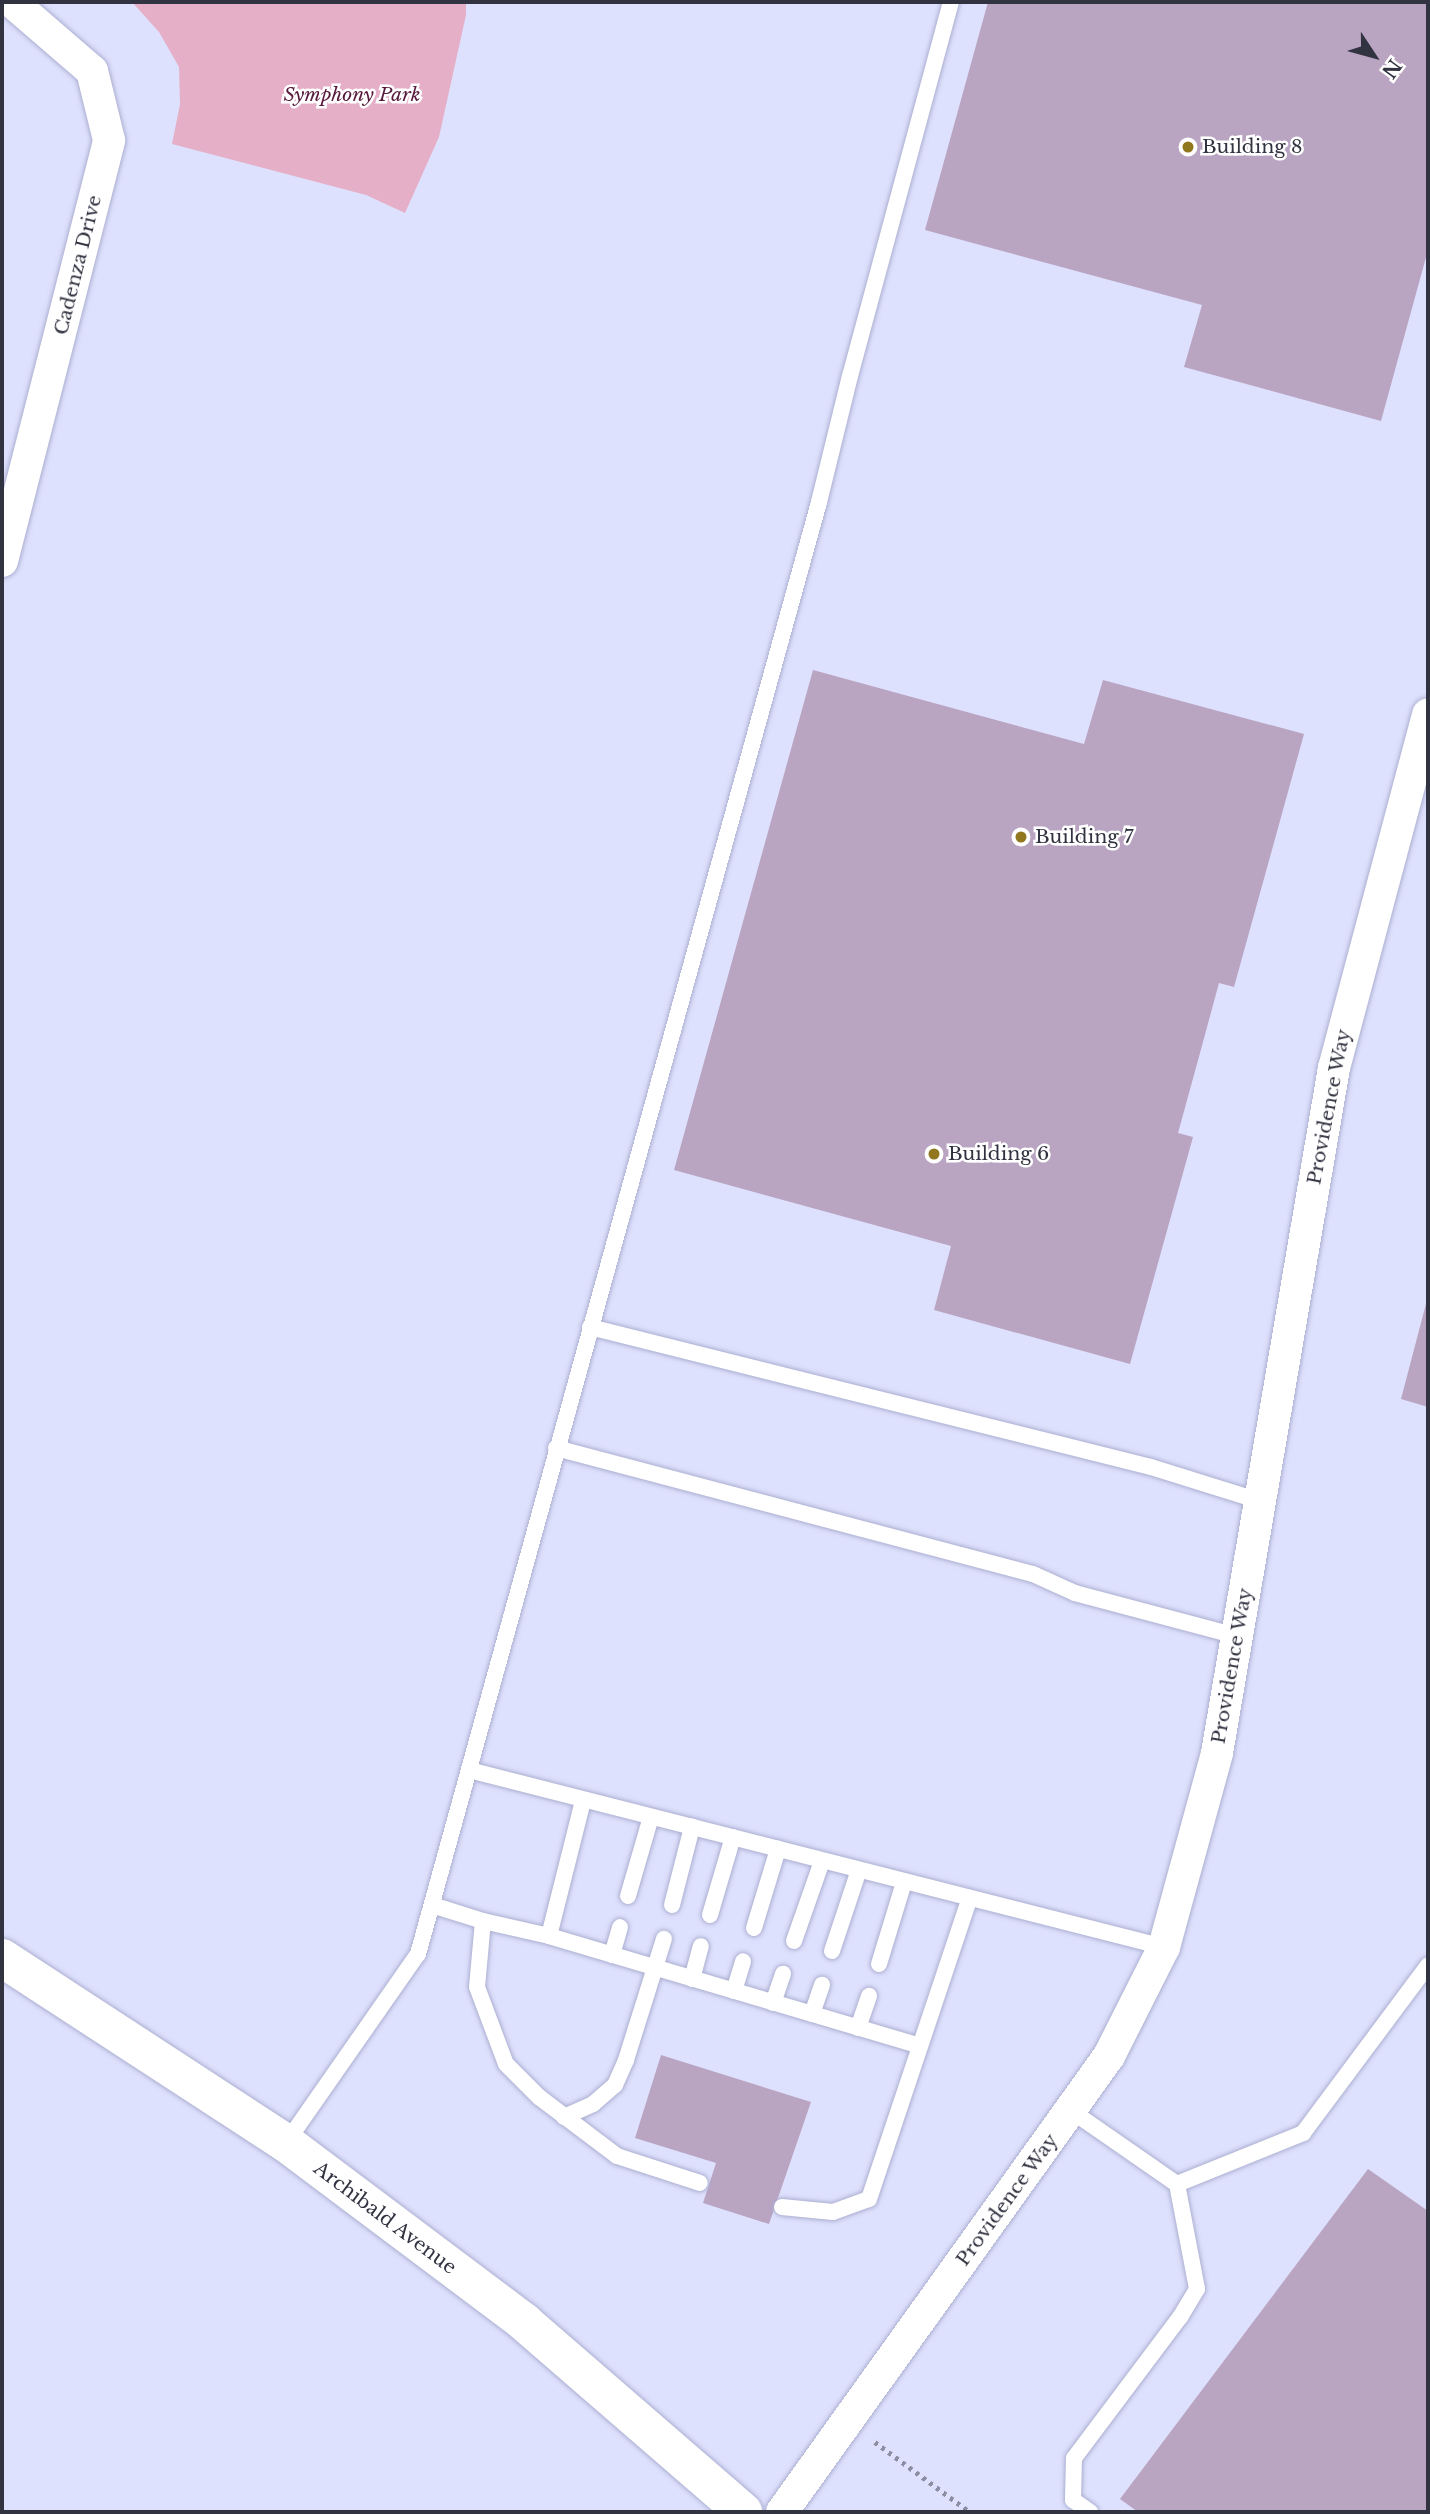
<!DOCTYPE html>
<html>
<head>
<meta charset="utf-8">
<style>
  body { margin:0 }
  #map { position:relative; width:1430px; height:2514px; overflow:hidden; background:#dee1fd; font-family:"Libre Baskerville",serif }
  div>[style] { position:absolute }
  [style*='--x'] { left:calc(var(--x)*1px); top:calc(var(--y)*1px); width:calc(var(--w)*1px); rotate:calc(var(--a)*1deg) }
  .green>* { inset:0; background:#e5afc8 }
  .building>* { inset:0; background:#b9a4c2 }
  .path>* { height:4.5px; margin-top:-2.25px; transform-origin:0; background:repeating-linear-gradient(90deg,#8b8da3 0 3.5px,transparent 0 8.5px) }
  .roads { filter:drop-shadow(0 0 2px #acafd1) drop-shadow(0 0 2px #acafd1) }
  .service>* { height:16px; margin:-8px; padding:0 8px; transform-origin:8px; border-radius:8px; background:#fff }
  .minor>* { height:32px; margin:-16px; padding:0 16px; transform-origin:16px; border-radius:16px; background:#fff }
  .primary>* { height:38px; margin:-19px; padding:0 19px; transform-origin:19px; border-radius:19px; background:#fff }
  .dots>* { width:19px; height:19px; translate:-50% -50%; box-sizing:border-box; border:4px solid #fff; border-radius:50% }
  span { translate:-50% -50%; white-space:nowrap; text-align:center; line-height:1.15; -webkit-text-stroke:5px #fff; paint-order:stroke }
  .park-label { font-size:19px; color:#57183b; font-style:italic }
  .poi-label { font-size:19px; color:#323341 }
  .left { translate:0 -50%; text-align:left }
  .street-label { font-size:19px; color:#323341 }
  .frame { position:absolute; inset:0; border:4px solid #323341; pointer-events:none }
  .north { position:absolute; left:1339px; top:21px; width:70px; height:70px; -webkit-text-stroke:5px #fff; paint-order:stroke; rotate:126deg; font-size:19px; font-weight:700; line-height:28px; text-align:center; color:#323341 }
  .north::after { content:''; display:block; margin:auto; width:24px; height:32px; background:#323341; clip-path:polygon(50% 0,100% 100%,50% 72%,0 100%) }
</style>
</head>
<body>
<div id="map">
  <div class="green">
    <div style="clip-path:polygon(132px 2px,466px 2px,466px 15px,439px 137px,405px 213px,366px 195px,172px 144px,180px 104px,179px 67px,159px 32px)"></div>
  </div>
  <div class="building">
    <div style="clip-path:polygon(988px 2px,1428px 2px,1428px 250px,1381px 421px,1184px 367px,1202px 305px,925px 230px)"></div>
    <div style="clip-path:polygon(813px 670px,1084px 744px,1103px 680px,1304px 734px,1234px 987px,1219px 983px,1200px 1053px,1178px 1133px,1193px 1137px,1130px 1364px,934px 1310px,951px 1246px,674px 1170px)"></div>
    <div style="clip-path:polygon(1427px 1300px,1428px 1300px,1428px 1407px,1401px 1399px)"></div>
    <div style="clip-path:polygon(661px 2055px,811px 2102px,769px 2224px,703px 2203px,716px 2163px,635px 2138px)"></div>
    <div style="clip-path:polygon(1368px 2169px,1428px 2211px,1428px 2512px,1138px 2512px,1120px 2499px)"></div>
  </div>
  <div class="path">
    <div style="--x:875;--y:2442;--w:118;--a:36.4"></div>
  </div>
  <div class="roads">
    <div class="service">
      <div style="--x:590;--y:1327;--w:578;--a:14.01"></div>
      <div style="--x:1151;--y:1467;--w:114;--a:17.3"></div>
      <div style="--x:556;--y:1448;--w:493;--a:14.8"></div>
      <div style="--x:1033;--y:1574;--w:46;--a:24.3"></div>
      <div style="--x:1075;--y:1593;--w:168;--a:14.9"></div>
      <div style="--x:469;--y:1770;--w:717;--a:14.29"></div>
      <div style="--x:628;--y:1896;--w:82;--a:-73.8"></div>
      <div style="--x:432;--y:1905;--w:53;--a:17.4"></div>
      <div style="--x:483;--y:1921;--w:68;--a:12.8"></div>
      <div style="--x:549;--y:1936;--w:387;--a:16.5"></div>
      <div style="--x:672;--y:1905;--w:81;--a:-75.6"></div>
      <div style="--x:710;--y:1915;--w:81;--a:-73.6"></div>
      <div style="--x:483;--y:1921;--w:66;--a:95.2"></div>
      <div style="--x:477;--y:1987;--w:82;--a:69.4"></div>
      <div style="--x:506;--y:2064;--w:47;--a:45"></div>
      <div style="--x:539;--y:2097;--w:98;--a:37.1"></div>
      <div style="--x:617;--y:2156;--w:87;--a:18"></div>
      <div style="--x:754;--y:1928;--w:83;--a:-73.1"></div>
      <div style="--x:549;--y:1936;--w:139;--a:-75.9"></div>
      <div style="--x:794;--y:1941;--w:85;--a:-70.7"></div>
      <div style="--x:832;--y:1951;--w:85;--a:-71.6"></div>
      <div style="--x:612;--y:1955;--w:29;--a:-74"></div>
      <div style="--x:879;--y:1964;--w:86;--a:-73"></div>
      <div style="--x:692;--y:1979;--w:34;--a:-75"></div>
      <div style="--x:734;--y:1991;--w:31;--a:-73"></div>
      <div style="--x:773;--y:2003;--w:31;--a:-71"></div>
      <div style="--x:812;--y:2014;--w:31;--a:-71"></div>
      <div style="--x:858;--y:2028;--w:34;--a:-71"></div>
      <div style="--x:1070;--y:2110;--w:130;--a:34.7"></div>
      <div style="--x:1177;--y:2184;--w:107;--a:79.2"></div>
      <div style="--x:1197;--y:2289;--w:33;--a:121"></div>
      <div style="--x:1180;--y:2317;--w:176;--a:126.9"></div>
      <div style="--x:1074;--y:2458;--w:42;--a:91.4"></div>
      <div style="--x:1073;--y:2500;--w:21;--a:35"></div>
      <div style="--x:564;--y:2117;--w:32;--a:-24"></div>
      <div style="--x:593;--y:2104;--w:29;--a:-41"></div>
      <div style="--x:615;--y:2085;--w:27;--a:-66"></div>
      <div style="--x:626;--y:2060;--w:127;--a:-72.6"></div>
      <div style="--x:286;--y:2143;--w:231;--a:-55.1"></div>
      <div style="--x:418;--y:1954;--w:1506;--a:-74.56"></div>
      <div style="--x:819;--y:502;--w:130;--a:-76.2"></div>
      <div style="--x:850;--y:376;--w:387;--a:-74.9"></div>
      <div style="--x:1177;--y:2184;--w:136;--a:-22"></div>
      <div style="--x:1303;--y:2133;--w:209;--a:-53.3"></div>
      <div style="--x:782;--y:2207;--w:51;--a:5.6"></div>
      <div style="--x:833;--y:2212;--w:38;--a:-20"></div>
      <div style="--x:869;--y:2199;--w:317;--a:-71.5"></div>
    </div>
    <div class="minor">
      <div style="--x:2;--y:561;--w:434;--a:-75.7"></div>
      <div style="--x:109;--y:140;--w:71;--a:-103.8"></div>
      <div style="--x:92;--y:71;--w:106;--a:-139.2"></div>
      <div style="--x:782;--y:2512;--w:561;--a:-54.36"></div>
      <div style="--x:1109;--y:2056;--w:122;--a:-63.2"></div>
      <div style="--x:1164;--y:1947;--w:201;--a:-74.7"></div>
      <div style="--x:1217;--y:1753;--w:695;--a:-80.31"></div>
      <div style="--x:1334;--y:1068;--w:366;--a:-75.1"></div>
    </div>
    <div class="primary">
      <div style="--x:2;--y:1958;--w:339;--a:33.1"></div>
      <div style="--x:286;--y:2143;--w:298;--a:36.9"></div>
      <div style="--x:524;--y:2322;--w:290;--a:40.9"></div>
    </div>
  </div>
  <div class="dots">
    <div style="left:1188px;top:147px;background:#91771d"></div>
    <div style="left:1021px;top:837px;background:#91771d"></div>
    <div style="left:934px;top:1154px;background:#91771d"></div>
  </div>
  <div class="park-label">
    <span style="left:352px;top:95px">Symphony Park</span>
  </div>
  <div class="poi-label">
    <span class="left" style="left:1202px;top:147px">Building 8</span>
    <span class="left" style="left:1035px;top:837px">Building 7</span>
    <span class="left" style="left:948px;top:1154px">Building 6</span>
  </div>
  <div class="street-label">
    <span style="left:78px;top:265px;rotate:-76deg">Cadenza Drive</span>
    <span style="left:1329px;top:1107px;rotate:-79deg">Providence Way</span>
    <span style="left:1232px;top:1666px;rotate:-80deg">Providence Way</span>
    <span style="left:1007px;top:2200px;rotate:-54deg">Providence Way</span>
    <span style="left:385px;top:2218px;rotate:37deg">Archibald Avenue</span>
  </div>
  <div class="frame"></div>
  <div class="north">N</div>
</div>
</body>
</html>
